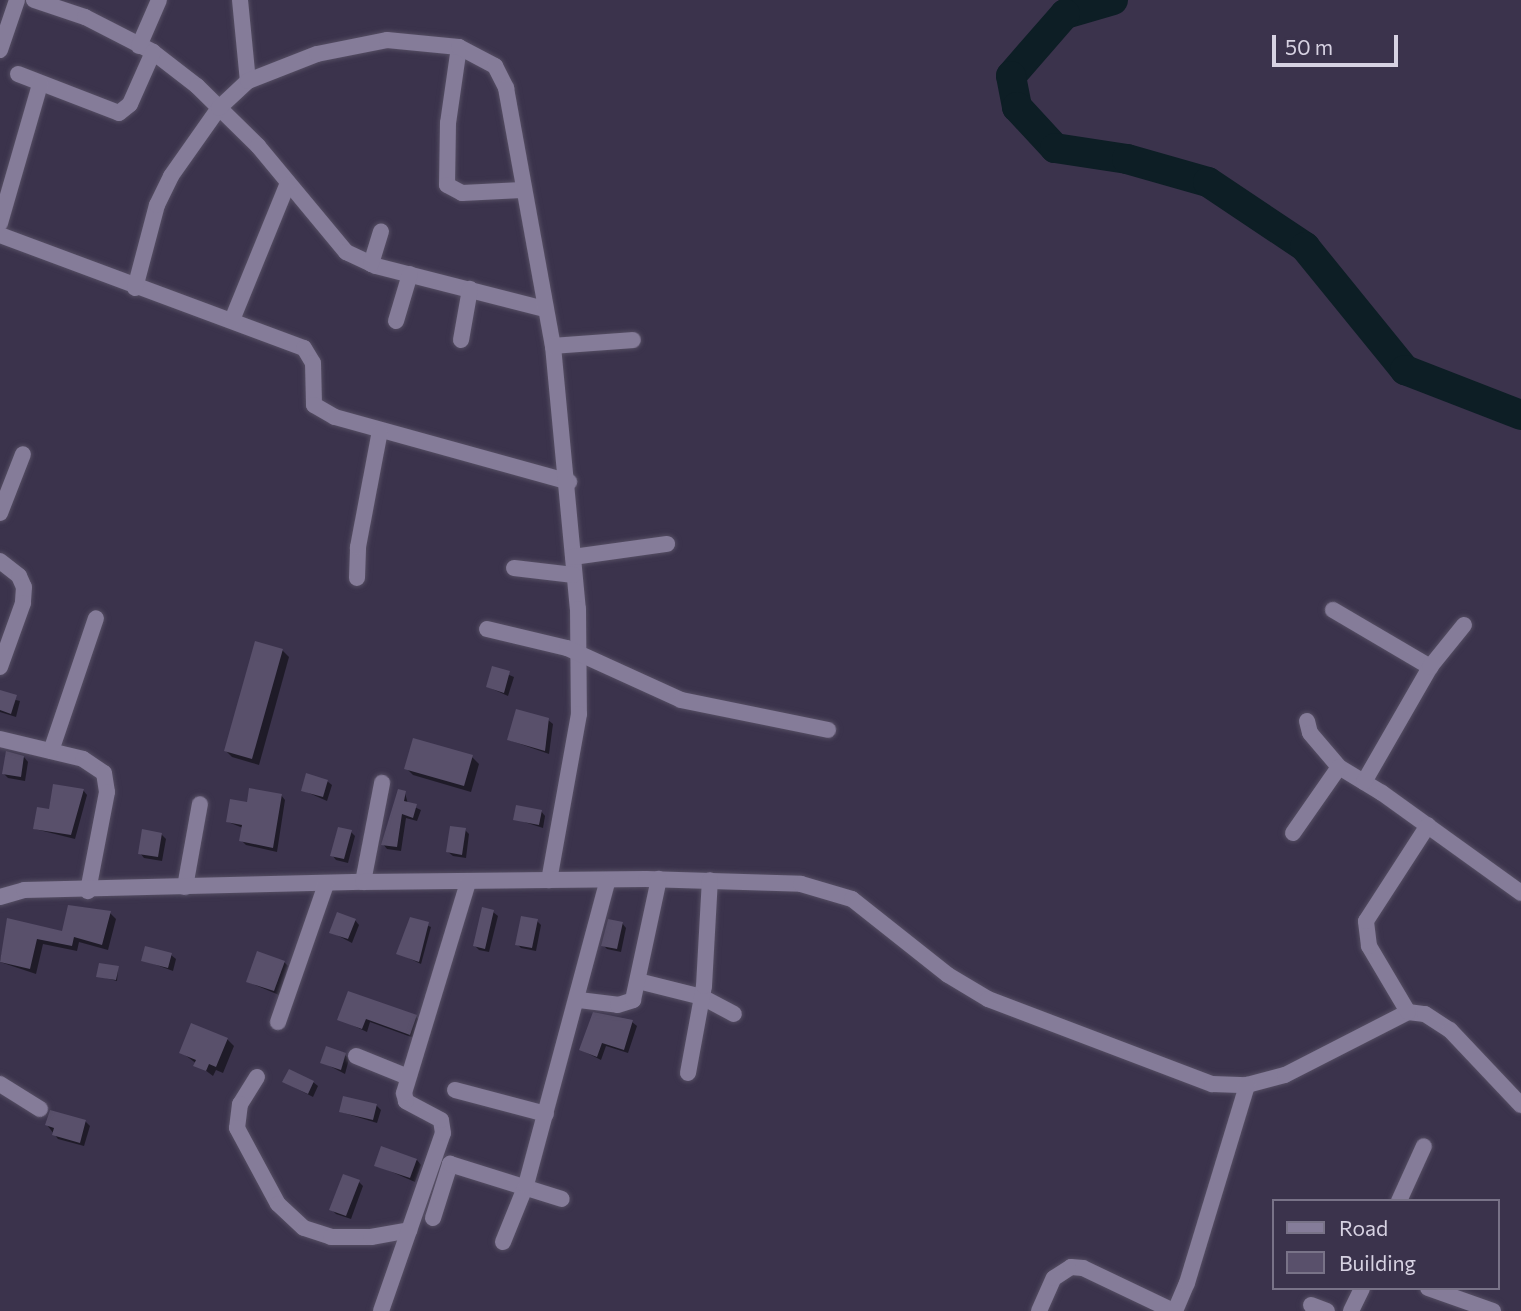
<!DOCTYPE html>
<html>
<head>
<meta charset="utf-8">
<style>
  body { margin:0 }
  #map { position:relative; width:1521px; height:1311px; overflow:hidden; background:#3b334c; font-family:Commissioner,sans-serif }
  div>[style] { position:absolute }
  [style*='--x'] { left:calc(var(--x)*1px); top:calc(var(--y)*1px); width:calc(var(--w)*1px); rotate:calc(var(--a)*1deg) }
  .shadow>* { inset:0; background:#0007 }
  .river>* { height:30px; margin:-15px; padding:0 15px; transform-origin:15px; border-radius:15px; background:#0d1e25 }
  .building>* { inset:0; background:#59506b }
  .roads { filter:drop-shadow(0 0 2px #554e63) drop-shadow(0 0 2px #554e63) }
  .minor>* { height:16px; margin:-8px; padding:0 8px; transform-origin:8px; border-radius:8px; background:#857c99 }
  span { translate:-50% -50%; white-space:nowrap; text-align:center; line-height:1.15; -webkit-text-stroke:5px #3b334c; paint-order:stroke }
  .legend { position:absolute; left:1272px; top:1199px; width:228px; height:91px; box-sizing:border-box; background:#3b334c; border:2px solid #797388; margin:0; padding:9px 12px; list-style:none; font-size:21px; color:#d7d2e2 }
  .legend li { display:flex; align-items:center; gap:14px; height:35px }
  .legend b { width:35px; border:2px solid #797388 }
  .scale { position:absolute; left:1272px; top:35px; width:126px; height:32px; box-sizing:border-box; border:4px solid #d7d2e2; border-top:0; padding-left:9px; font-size:21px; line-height:24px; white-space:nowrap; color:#d7d2e2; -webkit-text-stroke:5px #3b334c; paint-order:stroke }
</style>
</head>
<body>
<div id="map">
  <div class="shadow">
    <div style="clip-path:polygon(282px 650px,289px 657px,259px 765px,232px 757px,225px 750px)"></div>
    <div style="clip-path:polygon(493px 668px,514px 677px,508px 696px,488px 687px)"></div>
    <div style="clip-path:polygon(0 696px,20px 701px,16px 717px,0 712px)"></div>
    <div style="clip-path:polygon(548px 720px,553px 724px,549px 754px,509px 740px)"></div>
    <div style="clip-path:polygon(24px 757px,28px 762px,25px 781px,8px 778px,4px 774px)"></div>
    <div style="clip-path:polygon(472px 757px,479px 764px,471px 792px,413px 775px,406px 768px)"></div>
    <div style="clip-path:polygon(327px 781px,332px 785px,327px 801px,302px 790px)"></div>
    <div style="clip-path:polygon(83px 790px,87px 795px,75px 839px,35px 829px,50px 811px)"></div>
    <div style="clip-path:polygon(405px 793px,408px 804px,421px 810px,417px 821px,406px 818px,401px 851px,387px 849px,383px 844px)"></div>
    <div style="clip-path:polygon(281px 795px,285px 800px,277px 852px,246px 845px,241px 840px,243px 828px,228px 822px,249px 804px)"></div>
    <div style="clip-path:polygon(541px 811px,545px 816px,543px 828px,515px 819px)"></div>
    <div style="clip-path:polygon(465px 830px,469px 834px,466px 858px,453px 856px,448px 852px)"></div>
    <div style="clip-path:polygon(351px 832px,355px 836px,348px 863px,336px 860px,332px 855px)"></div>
    <div style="clip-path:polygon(161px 834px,166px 839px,162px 861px,144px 858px,140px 853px)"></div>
    <div style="clip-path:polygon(493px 912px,498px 916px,489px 952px,479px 950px,474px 945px)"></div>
    <div style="clip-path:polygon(110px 913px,116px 919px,108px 950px,79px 942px,77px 951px,43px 944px,36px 974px,0 962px,9px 920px,64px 933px)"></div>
    <div style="clip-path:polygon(411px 919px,431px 927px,421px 964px,398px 953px)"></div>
    <div style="clip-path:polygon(355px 920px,359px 925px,352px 943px,331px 932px)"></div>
    <div style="clip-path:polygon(537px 921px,541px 925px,536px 951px,521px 948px,517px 944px)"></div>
    <div style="clip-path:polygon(622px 923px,626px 928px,621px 952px,607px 949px,603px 945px)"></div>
    <div style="clip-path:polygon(171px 955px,176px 959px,173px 971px,143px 960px)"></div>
    <div style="clip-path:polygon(284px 962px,288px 966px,279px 995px,248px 982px)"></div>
    <div style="clip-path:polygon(118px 968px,117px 981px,98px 976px)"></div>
    <div style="clip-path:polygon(416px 1017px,420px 1021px,414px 1038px,370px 1022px,367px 1032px,339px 1019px)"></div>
    <div style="clip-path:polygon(632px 1022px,637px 1026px,628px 1053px,606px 1046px,601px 1060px,581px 1050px)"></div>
    <div style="clip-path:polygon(227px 1039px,234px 1046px,223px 1073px,216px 1070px,213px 1076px,181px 1052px)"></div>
    <div style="clip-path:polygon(345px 1055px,349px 1059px,345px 1074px,322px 1062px)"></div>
    <div style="clip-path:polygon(284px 1082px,313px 1082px,318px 1086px,313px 1097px)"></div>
    <div style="clip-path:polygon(376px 1105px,381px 1110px,377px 1123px,341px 1112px)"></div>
    <div style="clip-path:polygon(85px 1121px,90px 1126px,84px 1146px,58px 1139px,47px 1125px)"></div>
    <div style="clip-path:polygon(417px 1160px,421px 1165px,415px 1182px,376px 1165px)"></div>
    <div style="clip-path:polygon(359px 1182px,363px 1186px,351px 1219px,336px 1214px,331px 1209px)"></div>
  </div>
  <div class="river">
    <div style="--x:1113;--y:0;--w:50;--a:163.7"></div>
    <div style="--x:1065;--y:14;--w:82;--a:131.1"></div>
    <div style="--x:1011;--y:76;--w:32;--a:79"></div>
    <div style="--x:1017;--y:107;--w:56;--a:47.2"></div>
    <div style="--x:1055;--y:148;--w:73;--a:8.7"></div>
    <div style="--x:1127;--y:159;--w:84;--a:15.9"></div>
    <div style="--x:1208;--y:182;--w:117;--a:33.8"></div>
    <div style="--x:1305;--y:247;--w:159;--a:50.9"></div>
    <div style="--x:1405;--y:370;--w:124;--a:21.2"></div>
  </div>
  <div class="building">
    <div style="clip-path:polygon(255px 641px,283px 649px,252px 759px,224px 751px)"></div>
    <div style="clip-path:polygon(492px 666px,510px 671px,504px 693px,486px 687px)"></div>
    <div style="clip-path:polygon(0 690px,17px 695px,11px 714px,0 710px)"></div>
    <div style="clip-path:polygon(516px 709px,549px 718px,545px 751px,507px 740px)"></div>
    <div style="clip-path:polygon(413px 738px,473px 755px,464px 786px,404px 769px)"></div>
    <div style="clip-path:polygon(6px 751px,24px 756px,21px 777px,2px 774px)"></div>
    <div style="clip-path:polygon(306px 773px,328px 780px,323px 797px,301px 791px)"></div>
    <div style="clip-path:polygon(53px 784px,84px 789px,71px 835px,33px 829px,37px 807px,49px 809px)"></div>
    <div style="clip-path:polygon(249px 788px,282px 794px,273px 848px,239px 841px,242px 825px,226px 822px,230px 799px,247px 802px)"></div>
    <div style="clip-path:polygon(398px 789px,406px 791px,404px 801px,417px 804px,413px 818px,402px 814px,397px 847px,381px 845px)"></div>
    <div style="clip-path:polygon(516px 805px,542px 810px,539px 825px,513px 820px)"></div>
    <div style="clip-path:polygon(450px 826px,466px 828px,462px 855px,446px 852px)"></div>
    <div style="clip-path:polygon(338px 827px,352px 830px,344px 859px,330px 856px)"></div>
    <div style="clip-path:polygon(142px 829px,162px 833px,158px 857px,138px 854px)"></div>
    <div style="clip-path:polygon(68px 905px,111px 911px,102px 945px,74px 937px,72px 946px,37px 939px,30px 969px,0 962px,7px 918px,62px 931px)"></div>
    <div style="clip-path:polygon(482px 907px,494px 910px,485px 949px,473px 946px)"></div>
    <div style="clip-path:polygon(337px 912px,356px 919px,348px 939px,329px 933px)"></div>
    <div style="clip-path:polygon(521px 916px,538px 919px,532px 948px,515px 945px)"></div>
    <div style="clip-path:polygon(410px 917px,429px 922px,419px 962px,396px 954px)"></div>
    <div style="clip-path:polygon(608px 919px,623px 922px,617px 949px,601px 946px)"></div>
    <div style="clip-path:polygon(145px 946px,172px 953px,168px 968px,141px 961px)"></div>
    <div style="clip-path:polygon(257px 951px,285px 961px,274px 991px,246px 982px)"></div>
    <div style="clip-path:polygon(99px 963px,119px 966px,116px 980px,96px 977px)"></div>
    <div style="clip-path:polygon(348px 991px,417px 1015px,410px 1035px,366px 1019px,362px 1029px,337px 1020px)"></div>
    <div style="clip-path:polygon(593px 1012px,633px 1020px,624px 1050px,602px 1043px,597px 1057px,579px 1050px)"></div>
    <div style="clip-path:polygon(191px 1023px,228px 1038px,216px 1067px,209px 1064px,206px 1071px,193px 1066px,196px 1060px,179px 1053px)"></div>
    <div style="clip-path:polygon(326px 1046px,346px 1053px,341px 1070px,320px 1063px)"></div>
    <div style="clip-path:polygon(289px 1069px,314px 1081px,308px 1094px,282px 1082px)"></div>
    <div style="clip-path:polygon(343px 1096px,377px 1104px,373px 1120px,339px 1112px)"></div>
    <div style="clip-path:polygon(50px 1110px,86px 1120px,80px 1143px,52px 1135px,54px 1128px,45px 1125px)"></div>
    <div style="clip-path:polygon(381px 1146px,417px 1159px,410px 1178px,374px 1166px)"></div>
    <div style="clip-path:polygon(343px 1174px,360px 1180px,346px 1216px,329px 1210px)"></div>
  </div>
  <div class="roads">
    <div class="minor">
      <div style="--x:34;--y:0;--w:54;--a:18.4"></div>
      <div style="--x:85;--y:17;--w:76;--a:27.2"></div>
      <div style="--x:153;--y:52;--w:56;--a:37.7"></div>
      <div style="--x:197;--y:86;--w:86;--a:44.5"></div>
      <div style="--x:258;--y:146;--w:138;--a:50.3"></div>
      <div style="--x:346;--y:252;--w:33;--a:25"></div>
      <div style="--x:376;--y:266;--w:174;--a:14.3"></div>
      <div style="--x:240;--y:0;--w:81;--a:84.4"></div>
      <div style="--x:139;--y:46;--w:50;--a:-66.5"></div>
      <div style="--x:459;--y:47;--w:77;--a:98.2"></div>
      <div style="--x:448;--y:123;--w:62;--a:90.9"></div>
      <div style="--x:447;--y:185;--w:17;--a:28"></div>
      <div style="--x:462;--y:193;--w:60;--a:-2.9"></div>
      <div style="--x:0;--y:50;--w:53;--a:-71.2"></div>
      <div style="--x:18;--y:74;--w:108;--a:21.1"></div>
      <div style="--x:119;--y:113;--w:14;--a:-39"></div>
      <div style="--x:130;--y:104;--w:57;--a:-66.1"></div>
      <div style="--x:0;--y:223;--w:145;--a:-73.9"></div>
      <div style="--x:0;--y:235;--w:324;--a:20.4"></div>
      <div style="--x:304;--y:348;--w:17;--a:59"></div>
      <div style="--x:313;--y:363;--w:42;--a:88.6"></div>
      <div style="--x:314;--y:405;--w:24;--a:30"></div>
      <div style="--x:335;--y:417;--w:243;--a:15.5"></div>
      <div style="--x:371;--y:264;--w:34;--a:-73"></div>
      <div style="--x:135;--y:288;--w:86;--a:-75.2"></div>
      <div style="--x:157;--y:205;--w:32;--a:-64"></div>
      <div style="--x:171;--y:176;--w:83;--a:-54.8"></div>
      <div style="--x:219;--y:108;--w:40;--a:-43"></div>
      <div style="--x:248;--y:81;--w:74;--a:-21.4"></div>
      <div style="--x:317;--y:54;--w:71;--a:-11.3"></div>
      <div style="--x:387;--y:40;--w:72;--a:5.6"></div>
      <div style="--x:459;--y:47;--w:41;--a:27.8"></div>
      <div style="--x:495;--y:66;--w:25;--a:63"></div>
      <div style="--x:506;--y:88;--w:262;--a:79.7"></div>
      <div style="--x:553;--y:346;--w:264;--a:84.6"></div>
      <div style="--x:578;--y:609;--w:105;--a:89.5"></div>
      <div style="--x:579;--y:714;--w:169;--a:100.2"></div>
      <div style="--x:232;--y:320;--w:146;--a:-67.8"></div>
      <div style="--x:396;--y:321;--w:49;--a:-73.4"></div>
      <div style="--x:461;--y:340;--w:52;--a:-80"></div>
      <div style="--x:553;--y:346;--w:80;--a:-4.3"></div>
      <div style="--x:0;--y:513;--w:63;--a:-68.7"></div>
      <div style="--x:573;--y:557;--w:95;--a:-7.9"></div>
      <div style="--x:0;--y:561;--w:24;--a:38"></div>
      <div style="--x:19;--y:576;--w:12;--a:66"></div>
      <div style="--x:24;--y:587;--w:16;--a:94"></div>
      <div style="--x:23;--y:603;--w:68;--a:109.8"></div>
      <div style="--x:514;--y:568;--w:60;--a:6.7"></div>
      <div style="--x:357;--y:578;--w:31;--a:-88"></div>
      <div style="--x:358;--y:547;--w:118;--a:-79.3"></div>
      <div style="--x:1333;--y:610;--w:113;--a:30.4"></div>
      <div style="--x:487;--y:629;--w:82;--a:13.4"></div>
      <div style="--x:567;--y:648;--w:125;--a:24.5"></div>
      <div style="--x:681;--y:700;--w:150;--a:11.5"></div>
      <div style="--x:1307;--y:721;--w:12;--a:76"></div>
      <div style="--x:1310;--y:733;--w:45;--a:49.5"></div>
      <div style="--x:1339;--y:767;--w:50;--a:31.2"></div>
      <div style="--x:1382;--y:793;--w:171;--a:35.7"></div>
      <div style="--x:0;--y:739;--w:85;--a:13.5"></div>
      <div style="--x:83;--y:759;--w:25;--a:34"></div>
      <div style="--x:104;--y:773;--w:19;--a:81"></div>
      <div style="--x:107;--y:792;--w:101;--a:100.9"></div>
      <div style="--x:51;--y:751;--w:140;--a:-71.3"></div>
      <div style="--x:1364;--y:782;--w:133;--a:-60.1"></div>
      <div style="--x:1430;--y:667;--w:54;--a:-51"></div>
      <div style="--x:1293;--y:833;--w:80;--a:-55.1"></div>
      <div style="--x:363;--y:882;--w:101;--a:-79.1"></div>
      <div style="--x:185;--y:887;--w:84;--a:-79.8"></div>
      <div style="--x:0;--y:897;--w:25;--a:-16"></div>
      <div style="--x:24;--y:890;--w:339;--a:-1.4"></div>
      <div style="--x:363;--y:882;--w:283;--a:-0.6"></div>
      <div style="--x:646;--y:879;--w:155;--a:1.8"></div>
      <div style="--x:801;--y:884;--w:53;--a:16.4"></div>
      <div style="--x:852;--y:899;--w:122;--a:38.4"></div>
      <div style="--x:948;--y:975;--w:47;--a:31"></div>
      <div style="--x:988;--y:999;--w:240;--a:20.8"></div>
      <div style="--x:1212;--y:1084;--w:35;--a:2"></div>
      <div style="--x:1247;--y:1085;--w:39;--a:-15"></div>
      <div style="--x:1285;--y:1075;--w:138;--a:-27.1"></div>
      <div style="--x:1408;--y:1012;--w:17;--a:7"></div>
      <div style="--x:1425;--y:1014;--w:30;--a:33"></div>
      <div style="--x:1450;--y:1030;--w:103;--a:46.6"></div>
      <div style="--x:638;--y:981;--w:66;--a:14"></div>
      <div style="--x:702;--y:997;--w:36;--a:28"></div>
      <div style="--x:579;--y:1000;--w:39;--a:7"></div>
      <div style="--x:618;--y:1005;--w:16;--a:-18"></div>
      <div style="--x:633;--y:1000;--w:124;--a:-77.9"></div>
      <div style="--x:1408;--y:1012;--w:77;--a:-120.6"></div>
      <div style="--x:1369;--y:946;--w:25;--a:-97"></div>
      <div style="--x:1366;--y:921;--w:114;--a:-57.1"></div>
      <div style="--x:278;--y:1022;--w:146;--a:-70.8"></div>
      <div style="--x:356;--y:1056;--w:56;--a:22"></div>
      <div style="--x:688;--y:1073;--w:88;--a:-79.6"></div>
      <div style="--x:704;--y:986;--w:106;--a:-86.8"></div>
      <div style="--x:257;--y:1077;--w:32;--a:122"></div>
      <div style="--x:240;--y:1104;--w:24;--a:97"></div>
      <div style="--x:237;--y:1128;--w:86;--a:61.7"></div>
      <div style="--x:278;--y:1204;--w:35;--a:43"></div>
      <div style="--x:304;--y:1228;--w:28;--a:18"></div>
      <div style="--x:331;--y:1237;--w:40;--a:0"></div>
      <div style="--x:371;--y:1237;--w:39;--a:-10"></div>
      <div style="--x:0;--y:1084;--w:47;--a:32"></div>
      <div style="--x:455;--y:1090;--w:94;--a:14.8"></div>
      <div style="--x:1399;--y:1201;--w:60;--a:-65.6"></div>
      <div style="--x:433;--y:1218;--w:57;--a:-72.5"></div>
      <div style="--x:450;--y:1164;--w:117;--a:17.4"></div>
      <div style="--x:503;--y:1242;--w:61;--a:-68"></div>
      <div style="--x:526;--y:1185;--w:314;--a:-75"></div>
      <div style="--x:1428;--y:1288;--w:69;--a:19.5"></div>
      <div style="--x:1311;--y:1305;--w:17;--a:21"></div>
      <div style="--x:381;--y:1311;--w:188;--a:-70.8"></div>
      <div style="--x:443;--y:1133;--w:13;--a:-99"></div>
      <div style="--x:441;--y:1120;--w:40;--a:-152"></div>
      <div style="--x:406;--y:1101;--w:8;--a:-104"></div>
      <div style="--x:404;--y:1093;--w:220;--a:-73.1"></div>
      <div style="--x:1039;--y:1311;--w:36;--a:-66"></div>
      <div style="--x:1054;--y:1278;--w:20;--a:-33"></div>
      <div style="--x:1071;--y:1267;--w:12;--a:5"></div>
      <div style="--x:1083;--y:1268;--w:100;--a:25.5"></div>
      <div style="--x:1175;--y:1311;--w:30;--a:-67"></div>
      <div style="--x:1187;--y:1283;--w:207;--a:-73.1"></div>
      <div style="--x:1351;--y:1311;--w:25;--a:-64"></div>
    </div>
  </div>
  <ul class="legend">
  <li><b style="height:9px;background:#857c99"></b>Road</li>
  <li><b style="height:19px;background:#59506b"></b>Building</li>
  </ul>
  <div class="scale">50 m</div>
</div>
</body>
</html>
